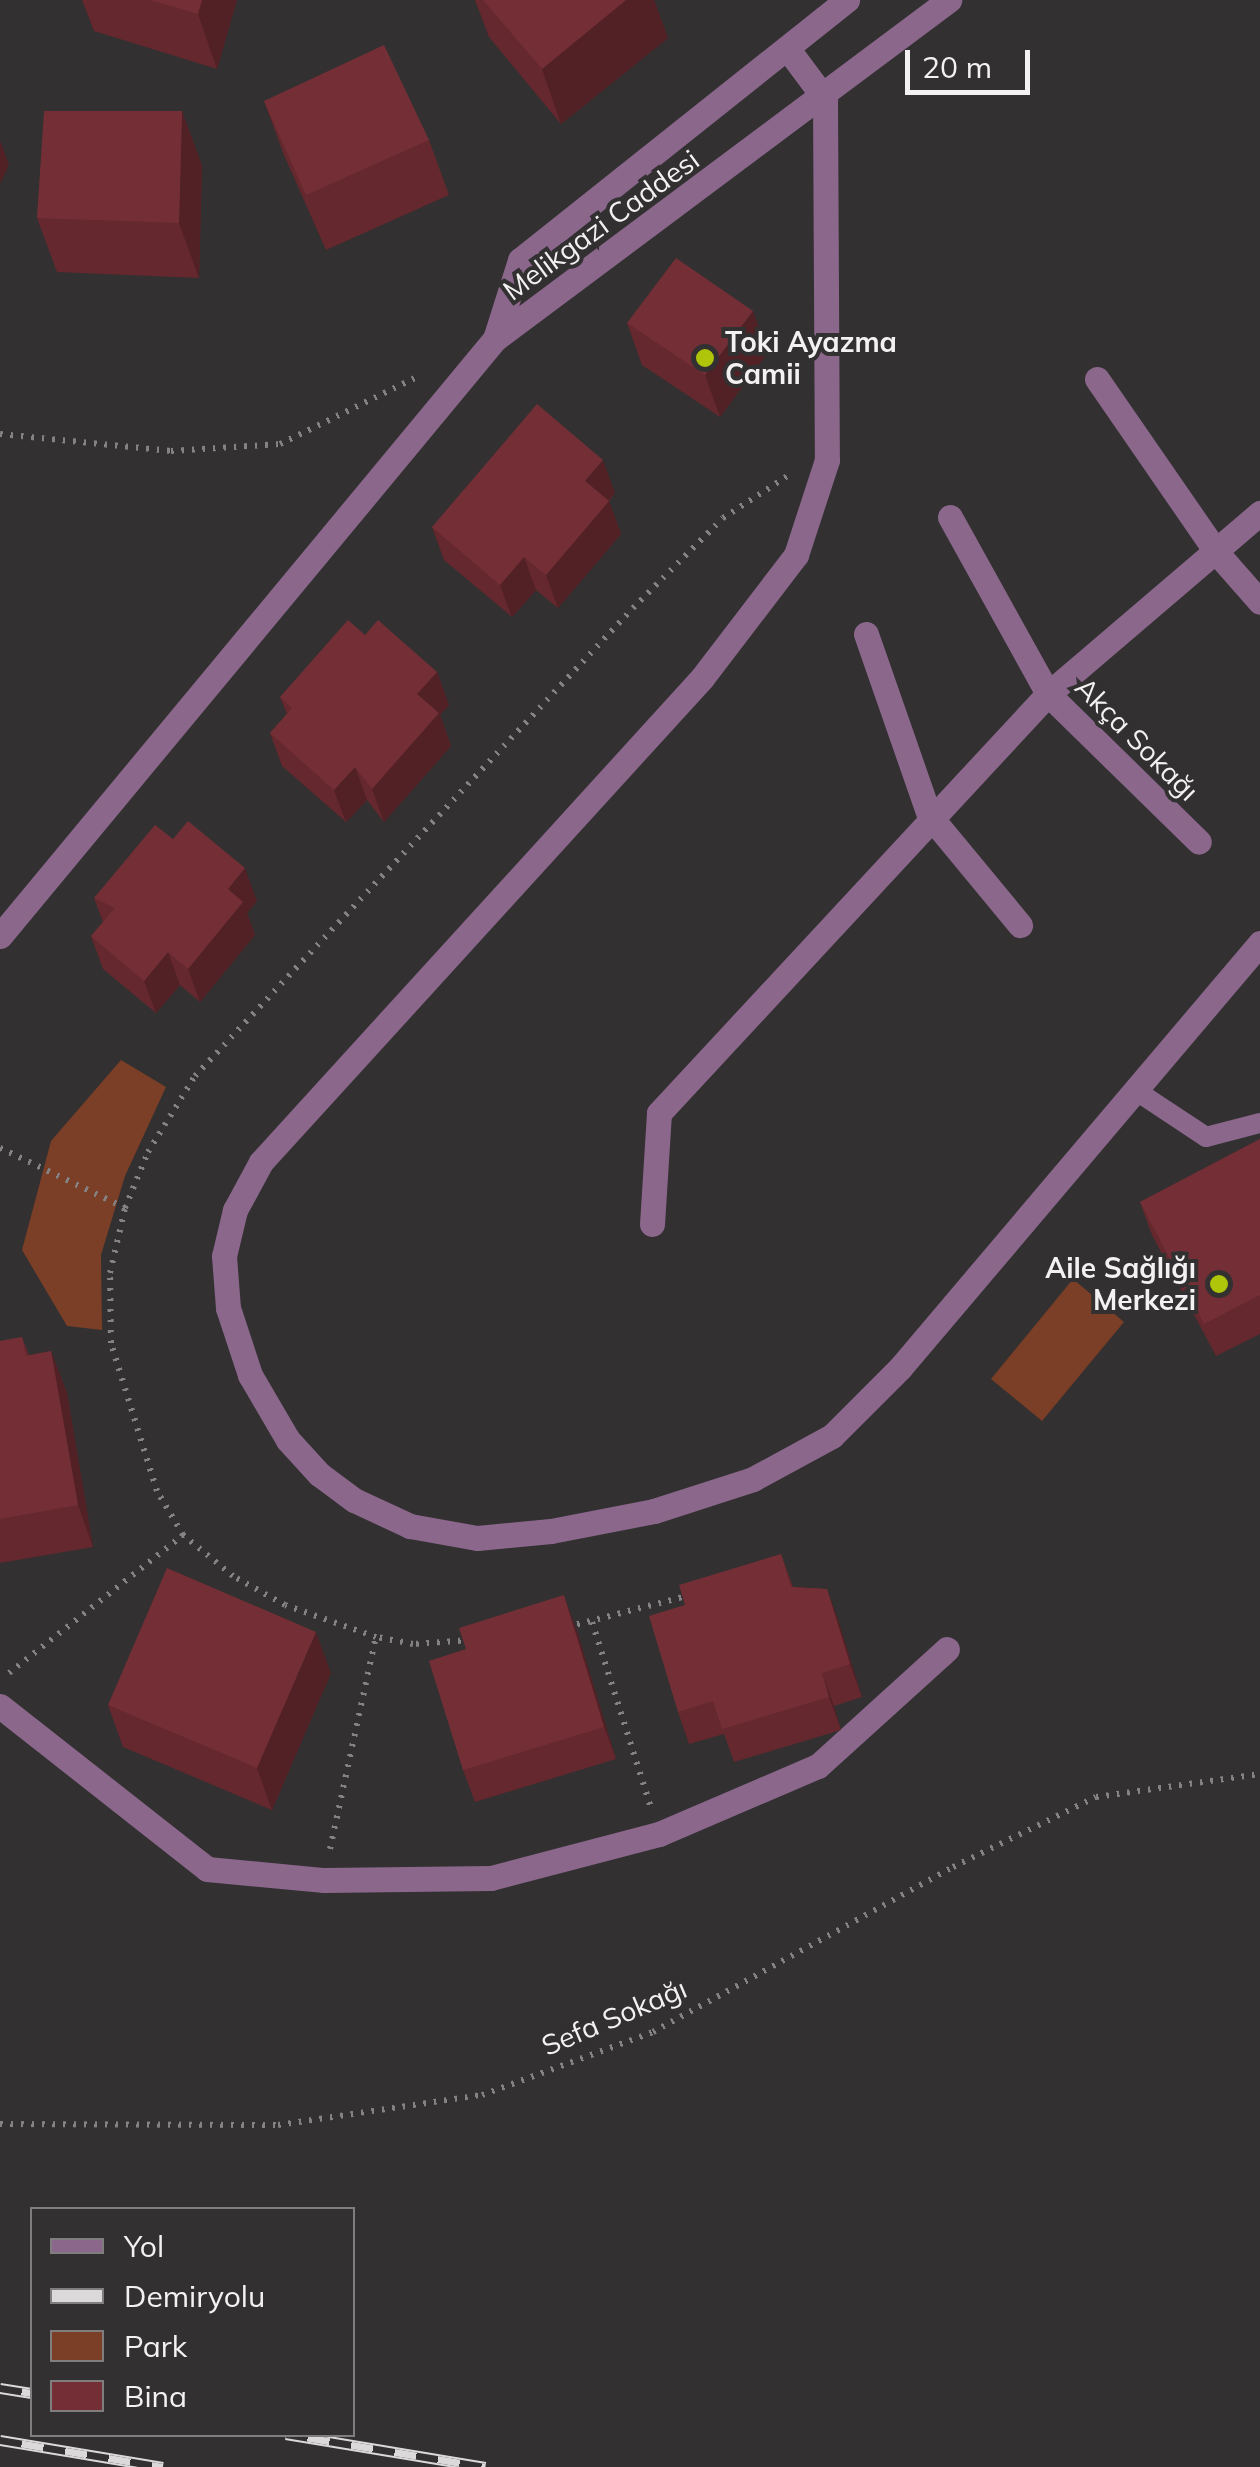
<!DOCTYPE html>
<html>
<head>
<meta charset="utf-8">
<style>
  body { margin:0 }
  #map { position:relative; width:1260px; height:2467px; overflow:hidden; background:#323031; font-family:Mulish,sans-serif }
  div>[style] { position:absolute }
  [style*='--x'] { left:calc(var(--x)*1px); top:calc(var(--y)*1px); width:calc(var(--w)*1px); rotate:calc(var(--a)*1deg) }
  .green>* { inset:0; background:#7b3e26 }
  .path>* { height:6px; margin-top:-3px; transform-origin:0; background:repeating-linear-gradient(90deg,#848283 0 2.5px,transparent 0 10.5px) }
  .service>* { height:20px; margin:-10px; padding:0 10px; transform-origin:10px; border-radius:10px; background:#8b678c }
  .minor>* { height:25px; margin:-12.5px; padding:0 12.5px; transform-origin:12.5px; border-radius:12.5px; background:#8b678c }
  .tertiary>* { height:25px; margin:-12.5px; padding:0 12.5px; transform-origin:12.5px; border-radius:12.5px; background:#8b678c }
  .rail>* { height:11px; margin-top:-5.5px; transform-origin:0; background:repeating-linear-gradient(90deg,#323031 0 22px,#dbd9da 0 44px); box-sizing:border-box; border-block:2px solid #dbd9da }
  .wall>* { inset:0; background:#64282e }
  .shaded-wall>* { inset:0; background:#512126 }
  .building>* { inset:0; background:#742f36 }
  .dots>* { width:28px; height:28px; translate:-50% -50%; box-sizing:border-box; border:5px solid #323031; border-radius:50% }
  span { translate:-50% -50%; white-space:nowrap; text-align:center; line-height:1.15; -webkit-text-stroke:8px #323031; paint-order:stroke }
  .street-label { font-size:28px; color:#f3f1f2 }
  .poi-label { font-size:28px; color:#f3f1f2; font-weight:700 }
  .left { translate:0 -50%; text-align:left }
  .right { translate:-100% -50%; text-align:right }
  .legend { position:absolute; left:30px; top:2207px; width:325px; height:230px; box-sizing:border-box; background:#323031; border:2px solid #7f7d7e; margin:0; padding:12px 18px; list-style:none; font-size:30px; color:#f3f1f2 }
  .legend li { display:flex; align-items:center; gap:20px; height:50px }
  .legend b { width:50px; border:2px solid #7f7d7e }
  .scale { position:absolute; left:905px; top:50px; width:125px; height:45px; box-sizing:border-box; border:5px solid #f3f1f2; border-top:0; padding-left:12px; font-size:30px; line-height:35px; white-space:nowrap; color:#f3f1f2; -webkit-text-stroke:8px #323031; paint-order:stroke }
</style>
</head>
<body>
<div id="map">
  <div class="green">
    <div style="clip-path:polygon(121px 1060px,166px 1087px,125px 1176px,101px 1255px,102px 1330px,67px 1326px,22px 1250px,51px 1141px)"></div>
    <div style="clip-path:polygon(1073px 1279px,1124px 1322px,1042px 1421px,991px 1379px)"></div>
  </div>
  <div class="path">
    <div style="--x:0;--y:434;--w:172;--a:5.7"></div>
    <div style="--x:171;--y:451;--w:109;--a:-3.7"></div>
    <div style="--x:280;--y:444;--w:153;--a:-26.1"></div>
    <div style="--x:0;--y:1148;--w:139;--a:25.6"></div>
    <div style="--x:592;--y:1622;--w:192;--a:72.4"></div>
    <div style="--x:567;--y:1627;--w:128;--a:-14.5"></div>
    <div style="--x:471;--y:1640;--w:58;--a:176.1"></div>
    <div style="--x:413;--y:1644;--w:38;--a:-169"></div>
    <div style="--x:376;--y:1637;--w:96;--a:-160.6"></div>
    <div style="--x:285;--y:1605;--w:60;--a:-150.9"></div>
    <div style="--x:233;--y:1576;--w:65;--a:-140.6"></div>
    <div style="--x:183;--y:1535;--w:51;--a:-120.6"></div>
    <div style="--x:157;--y:1491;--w:155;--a:-107.3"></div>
    <div style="--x:111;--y:1343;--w:70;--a:-90.8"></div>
    <div style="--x:110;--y:1273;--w:67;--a:-77"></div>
    <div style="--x:125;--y:1208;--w:61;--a:-67.7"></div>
    <div style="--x:148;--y:1152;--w:89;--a:-58.3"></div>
    <div style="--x:195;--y:1076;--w:641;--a:-46.9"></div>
    <div style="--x:633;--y:608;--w:127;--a:-45"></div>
    <div style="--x:723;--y:518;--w:79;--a:-33.1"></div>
    <div style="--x:9;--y:1673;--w:222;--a:-38.4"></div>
    <div style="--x:330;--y:1849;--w:217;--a:-77.8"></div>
    <div style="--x:0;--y:2124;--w:278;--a:0.2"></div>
    <div style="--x:278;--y:2125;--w:206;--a:-8.4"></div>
    <div style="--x:482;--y:2095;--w:182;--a:-20.2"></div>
    <div style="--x:653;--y:2032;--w:342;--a:-28.8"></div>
    <div style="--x:953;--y:1867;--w:159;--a:-26.1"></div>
    <div style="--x:1096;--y:1797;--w:166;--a:-8"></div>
  </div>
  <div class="service">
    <div style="--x:1135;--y:1090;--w:85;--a:33.5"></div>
    <div style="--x:1206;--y:1137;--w:56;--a:-14.5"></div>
  </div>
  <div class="minor">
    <div style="--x:787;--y:48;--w:64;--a:53.3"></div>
    <div style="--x:825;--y:99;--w:361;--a:89.7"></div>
    <div style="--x:827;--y:460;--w:100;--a:108.1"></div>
    <div style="--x:796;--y:555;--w:155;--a:127.4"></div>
    <div style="--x:702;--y:678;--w:655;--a:132.34"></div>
    <div style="--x:261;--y:1162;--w:55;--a:118.4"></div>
    <div style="--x:235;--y:1210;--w:47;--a:103.4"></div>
    <div style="--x:224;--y:1256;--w:52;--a:85.6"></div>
    <div style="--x:228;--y:1308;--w:71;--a:71.8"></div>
    <div style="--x:250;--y:1375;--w:75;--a:59.7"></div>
    <div style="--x:288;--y:1440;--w:46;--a:47.6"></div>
    <div style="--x:319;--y:1474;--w:44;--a:36.6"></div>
    <div style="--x:354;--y:1500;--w:62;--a:24.9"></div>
    <div style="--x:410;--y:1526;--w:68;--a:10.2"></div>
    <div style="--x:477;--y:1538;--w:74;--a:-5.4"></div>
    <div style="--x:551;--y:1531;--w:105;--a:-11"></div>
    <div style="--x:654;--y:1511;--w:104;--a:-17.9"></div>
    <div style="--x:753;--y:1479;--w:90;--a:-28.6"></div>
    <div style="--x:832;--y:1436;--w:96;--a:-45"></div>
    <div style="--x:900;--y:1368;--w:557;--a:-49.73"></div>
    <div style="--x:1097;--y:379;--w:211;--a:55.4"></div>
    <div style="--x:1217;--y:553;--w:65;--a:48.7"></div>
    <div style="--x:950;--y:517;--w:202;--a:61"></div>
    <div style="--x:1048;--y:694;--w:211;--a:44.4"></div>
    <div style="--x:866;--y:634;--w:192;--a:70.8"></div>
    <div style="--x:929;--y:815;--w:143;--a:50.4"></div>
    <div style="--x:0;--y:936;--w:776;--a:-50.34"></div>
    <div style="--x:652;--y:1224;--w:111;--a:-86.4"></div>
    <div style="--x:659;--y:1113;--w:572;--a:-47.13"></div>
    <div style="--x:1048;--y:694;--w:279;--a:-40.5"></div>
    <div style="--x:0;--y:1706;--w:263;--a:38.2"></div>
    <div style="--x:207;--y:1869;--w:118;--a:5.4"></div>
    <div style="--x:324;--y:1880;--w:167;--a:-0.7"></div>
    <div style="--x:491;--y:1878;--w:174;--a:-14.7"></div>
    <div style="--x:659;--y:1834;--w:173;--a:-23.2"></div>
    <div style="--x:818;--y:1766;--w:174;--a:-42.2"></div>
  </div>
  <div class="tertiary">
    <div style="--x:495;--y:339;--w:567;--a:-36.75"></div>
    <div style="--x:495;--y:339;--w:83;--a:-72.4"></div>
    <div style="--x:520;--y:260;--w:418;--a:-38.5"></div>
  </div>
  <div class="rail">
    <div style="--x:0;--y:2388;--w:32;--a:9"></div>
    <div style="--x:286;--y:2434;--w:202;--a:9.4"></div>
    <div style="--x:0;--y:2440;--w:165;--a:9.4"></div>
  </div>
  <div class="wall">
    <div style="clip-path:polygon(82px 0,237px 0,217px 69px,94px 31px)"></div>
    <div style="clip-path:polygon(475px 0,654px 0,668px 38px,561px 124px,489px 37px)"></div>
    <div style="clip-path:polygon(264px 101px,429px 140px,449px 195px,326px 250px,284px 155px)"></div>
    <div style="clip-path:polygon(182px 111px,202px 166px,199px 278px,57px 272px,37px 218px)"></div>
    <div style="clip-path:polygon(627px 323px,768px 352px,720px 417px,642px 365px)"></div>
    <div style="clip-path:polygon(615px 493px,609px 501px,621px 534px,558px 608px,536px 590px,512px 617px,444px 560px,432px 527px)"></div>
    <div style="clip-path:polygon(365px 635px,437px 672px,449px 705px,440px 715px,451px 746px,384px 822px,367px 800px,346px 822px,282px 766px,270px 733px,287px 714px,280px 697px)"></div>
    <div style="clip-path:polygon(173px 839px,257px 901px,247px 913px,255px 935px,200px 1002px,180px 985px,156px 1013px,103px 969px,91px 936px,103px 922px,94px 898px)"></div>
    <div style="clip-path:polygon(1260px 1139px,1260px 1334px,1216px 1356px,1152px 1235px,1140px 1202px)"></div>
    <div style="clip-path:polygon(22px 1337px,29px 1355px,51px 1351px,67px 1393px,93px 1547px,0 1563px,0 1341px)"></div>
    <div style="clip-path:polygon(781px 1554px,793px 1587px,827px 1589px,862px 1697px,834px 1706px,841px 1730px,734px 1762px,724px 1734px,689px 1744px,678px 1712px,685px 1605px)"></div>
    <div style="clip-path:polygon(576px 1628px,616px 1759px,475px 1802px,463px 1770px)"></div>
    <div style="clip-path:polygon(331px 1673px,272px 1810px,123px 1747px,108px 1705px)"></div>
  </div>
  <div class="shaded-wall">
    <div style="clip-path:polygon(202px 0,237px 0,217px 69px,198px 14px)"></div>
    <div style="clip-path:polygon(626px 0,654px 0,668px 38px,561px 124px,542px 69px)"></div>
    <div style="clip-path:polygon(182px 111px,202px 166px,199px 278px,179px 223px)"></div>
    <div style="clip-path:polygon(0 140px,9px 165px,0 184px)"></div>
    <div style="clip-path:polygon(753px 311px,768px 352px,720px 417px,705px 375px)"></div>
    <div style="clip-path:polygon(603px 460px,615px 493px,597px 513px,585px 481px)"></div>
    <div style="clip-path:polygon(609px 501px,621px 534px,558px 608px,546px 575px)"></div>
    <div style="clip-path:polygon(524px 557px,536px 590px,512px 617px,500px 585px)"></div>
    <div style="clip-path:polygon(437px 672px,449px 705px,440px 715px,451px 746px,384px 822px,372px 789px,417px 694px)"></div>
    <div style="clip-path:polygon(355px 767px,367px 800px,346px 822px,334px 790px)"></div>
    <div style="clip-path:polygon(245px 868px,257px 901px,247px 913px,255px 935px,200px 1002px,188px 969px,228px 889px)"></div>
    <div style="clip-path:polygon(168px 952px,180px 985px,156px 1013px,144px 981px)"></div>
    <div style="clip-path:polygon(51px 1351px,67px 1393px,93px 1547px,78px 1505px)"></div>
    <div style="clip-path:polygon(827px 1589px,839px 1622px,862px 1697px,850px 1664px)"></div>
    <div style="clip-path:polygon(564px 1595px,576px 1628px,616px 1759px,604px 1727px)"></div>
    <div style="clip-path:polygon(316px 1632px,331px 1673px,272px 1810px,257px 1768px)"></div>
    <div style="clip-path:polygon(822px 1673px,834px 1706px,841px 1730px,829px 1697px)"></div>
  </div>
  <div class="building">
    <div style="clip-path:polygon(150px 0,202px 0,198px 14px)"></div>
    <div style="clip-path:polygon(483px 0,626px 0,542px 69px)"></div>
    <div style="clip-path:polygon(384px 45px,429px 140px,306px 195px,264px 101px)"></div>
    <div style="clip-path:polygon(44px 111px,182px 111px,179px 223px,37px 218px)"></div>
    <div style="clip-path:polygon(676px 258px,753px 311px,705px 375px,627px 323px)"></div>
    <div style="clip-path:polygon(537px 404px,603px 460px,585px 481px,609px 501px,546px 575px,524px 557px,500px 585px,432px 527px)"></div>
    <div style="clip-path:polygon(348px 620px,365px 635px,378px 620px,437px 672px,417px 694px,439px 713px,372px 789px,355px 767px,334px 790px,270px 733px,292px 708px,280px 697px)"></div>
    <div style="clip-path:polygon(188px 821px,245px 868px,228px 889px,243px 902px,188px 969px,168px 952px,144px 981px,91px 936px,115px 908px,94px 898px,155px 825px,173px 839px)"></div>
    <div style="clip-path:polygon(1260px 1139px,1260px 1295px,1204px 1324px,1140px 1202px)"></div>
    <div style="clip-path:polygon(22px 1337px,26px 1356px,51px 1351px,78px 1505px,0 1519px,0 1341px)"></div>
    <div style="clip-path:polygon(781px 1554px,791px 1587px,827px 1589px,850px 1664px,822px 1673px,829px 1697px,722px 1729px,713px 1701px,678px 1712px,649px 1616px,685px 1605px,679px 1585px)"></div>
    <div style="clip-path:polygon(167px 1568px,316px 1632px,257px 1768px,108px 1705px)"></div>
    <div style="clip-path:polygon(564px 1595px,604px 1727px,463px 1770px,429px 1661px,466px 1649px,459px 1628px)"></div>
  </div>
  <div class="dots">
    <div style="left:705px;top:358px;background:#aec509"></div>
    <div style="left:1219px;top:1284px;background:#aec509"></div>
  </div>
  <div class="street-label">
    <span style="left:601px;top:225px;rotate:-36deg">Melikgazi Caddesi</span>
    <span style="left:1137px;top:739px;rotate:45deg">Akça Sokağı</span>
    <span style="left:614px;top:2017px;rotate:-23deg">Sefa Sokağı</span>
  </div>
  <div class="poi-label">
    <span class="left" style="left:725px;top:358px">Toki Ayazma<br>Camii</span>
    <span class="right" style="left:1196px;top:1284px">Aile Sağlığı<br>Merkezi</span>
  </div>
  <ul class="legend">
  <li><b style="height:12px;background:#8b678c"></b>Yol</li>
  <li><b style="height:12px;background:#dbd9da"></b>Demiryolu</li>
  <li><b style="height:28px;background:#7b3e26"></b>Park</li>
  <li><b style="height:28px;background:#742f36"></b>Bina</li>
  </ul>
  <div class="scale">20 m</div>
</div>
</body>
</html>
